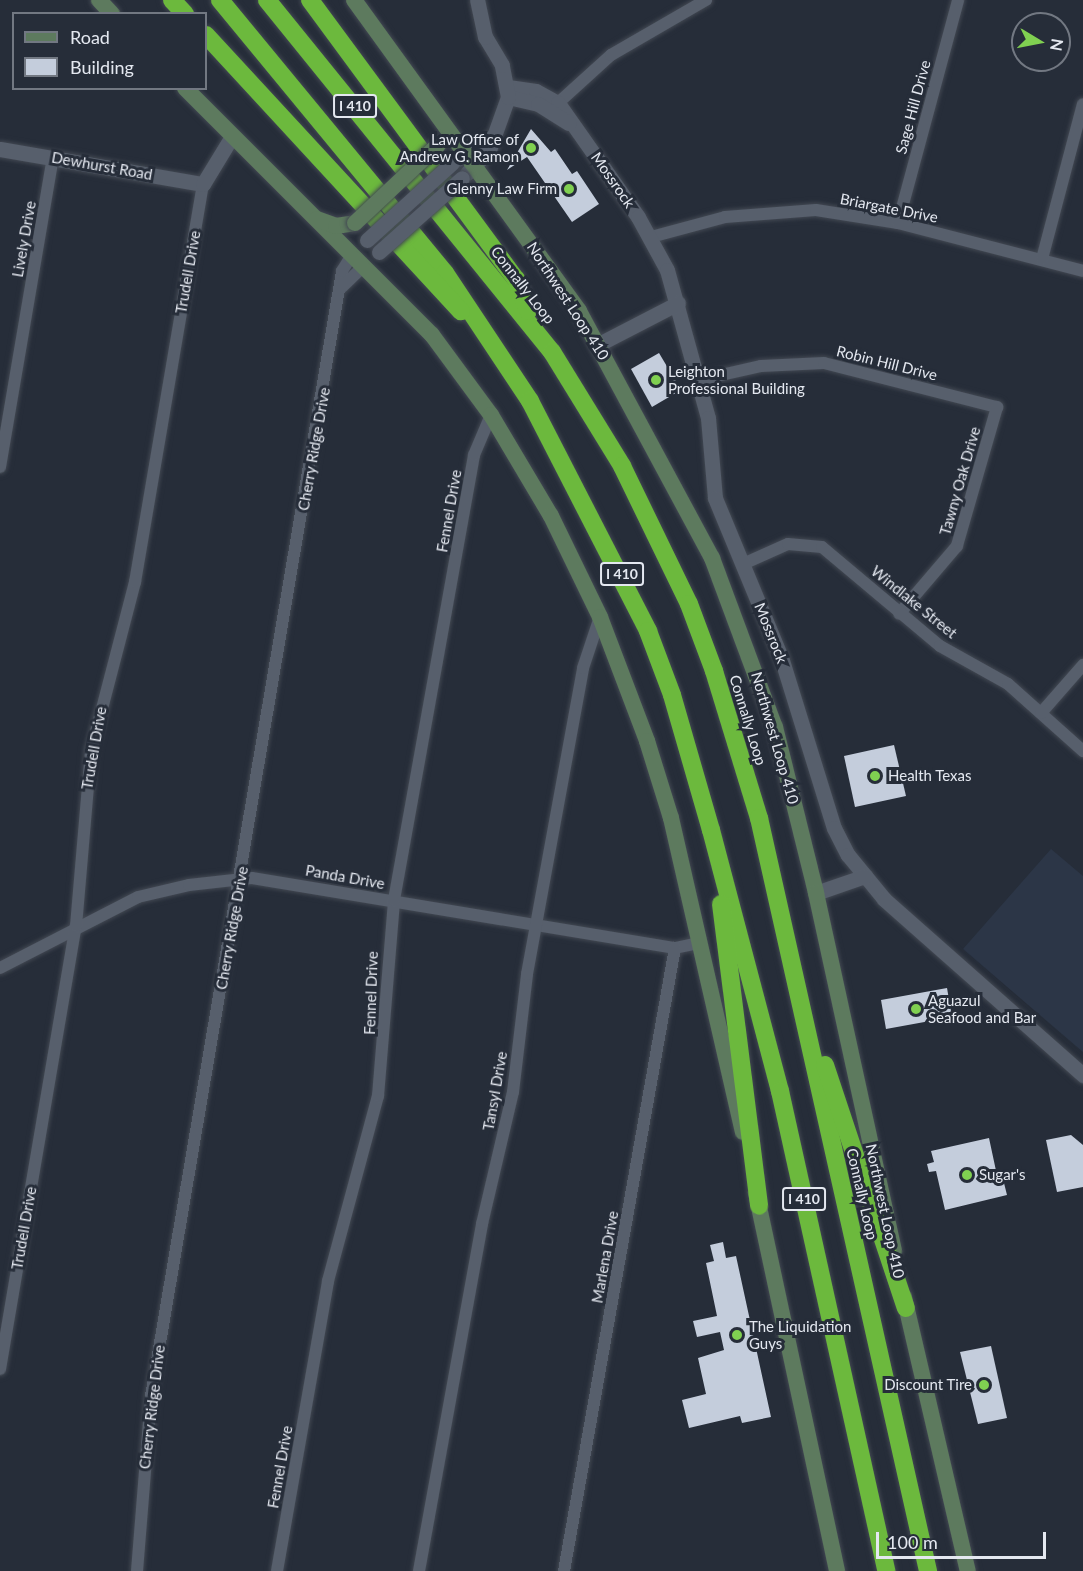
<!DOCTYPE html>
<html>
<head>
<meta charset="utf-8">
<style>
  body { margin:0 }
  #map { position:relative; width:1083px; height:1571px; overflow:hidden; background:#262d39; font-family:Lato,sans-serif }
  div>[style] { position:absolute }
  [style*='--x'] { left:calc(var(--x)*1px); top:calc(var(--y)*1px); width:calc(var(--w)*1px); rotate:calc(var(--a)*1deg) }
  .built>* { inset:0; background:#2c3647 }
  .building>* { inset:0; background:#c4cddc }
  .roads { filter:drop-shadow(0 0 2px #424852) drop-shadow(0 0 2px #424852) }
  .minor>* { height:12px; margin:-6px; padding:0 6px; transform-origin:6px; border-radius:6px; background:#575f6c }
  .tertiary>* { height:15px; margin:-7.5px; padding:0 7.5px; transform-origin:7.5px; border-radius:7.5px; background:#575f6c }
  .secondary>* { height:16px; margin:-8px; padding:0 8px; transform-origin:8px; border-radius:8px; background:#5d7a5e }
  .motorway>* { height:18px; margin:-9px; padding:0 9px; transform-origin:9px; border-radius:9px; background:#6cb93d }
  .bridges { filter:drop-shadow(0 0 2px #424852) drop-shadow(0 0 2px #424852) }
  .tertiary-bridge>* { height:15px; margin:-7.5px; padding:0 7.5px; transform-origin:7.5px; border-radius:7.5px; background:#575f6c }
  .secondary-bridge>* { height:16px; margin:-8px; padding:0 8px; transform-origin:8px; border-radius:8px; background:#5d7a5e }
  .dots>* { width:16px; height:16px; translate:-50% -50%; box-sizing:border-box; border:3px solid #262d39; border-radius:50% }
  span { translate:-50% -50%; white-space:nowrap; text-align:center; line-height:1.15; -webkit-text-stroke:6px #262d39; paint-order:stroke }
  .shield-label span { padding:2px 4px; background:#262d39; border:2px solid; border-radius:4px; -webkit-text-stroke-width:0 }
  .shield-label { font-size:14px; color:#e4e8f0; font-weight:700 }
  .street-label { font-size:15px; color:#e4e8f0 }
  .poi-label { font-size:15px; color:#e4e8f0 }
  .right { translate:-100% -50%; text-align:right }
  .left { translate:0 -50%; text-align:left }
  .legend { position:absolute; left:12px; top:12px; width:195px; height:78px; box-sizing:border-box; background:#262d39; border:2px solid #727882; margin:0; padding:8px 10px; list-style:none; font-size:18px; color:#e4e8f0 }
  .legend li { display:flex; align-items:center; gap:12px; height:30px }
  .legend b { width:30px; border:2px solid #727882 }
  .north { position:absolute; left:1011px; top:12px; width:60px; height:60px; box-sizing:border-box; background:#262d39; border:2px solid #727882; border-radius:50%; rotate:100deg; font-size:16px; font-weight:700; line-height:24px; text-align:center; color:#e4e8f0 }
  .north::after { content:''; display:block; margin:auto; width:21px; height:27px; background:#80d051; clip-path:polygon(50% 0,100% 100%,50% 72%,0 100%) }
  .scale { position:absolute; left:876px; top:1532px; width:170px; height:27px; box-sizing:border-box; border:3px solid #e4e8f0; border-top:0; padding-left:8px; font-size:18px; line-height:21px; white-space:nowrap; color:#e4e8f0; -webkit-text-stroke:4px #262d39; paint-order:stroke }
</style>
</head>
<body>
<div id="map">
  <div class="built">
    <div style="clip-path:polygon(1051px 849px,1083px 876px,1083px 1052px,963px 949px)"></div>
  </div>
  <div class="building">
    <div style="clip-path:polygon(531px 129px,551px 152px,555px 149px,572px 174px,577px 171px,599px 204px,572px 222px,527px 157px,507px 170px)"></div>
    <div style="clip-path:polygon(659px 353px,681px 390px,652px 407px,631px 369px)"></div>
    <div style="clip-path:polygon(894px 745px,906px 796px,855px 807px,844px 756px)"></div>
    <div style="clip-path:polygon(947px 988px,952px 1017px,886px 1029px,881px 1000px)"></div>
    <div style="clip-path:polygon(1071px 1135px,1083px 1145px,1083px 1187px,1057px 1192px,1046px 1140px)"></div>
    <div style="clip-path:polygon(989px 1138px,998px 1180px,1003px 1179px,1007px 1195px,945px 1210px,936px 1171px,929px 1172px,927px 1164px,934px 1162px,931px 1151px)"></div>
    <div style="clip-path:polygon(723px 1242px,726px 1258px,736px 1256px,771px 1417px,742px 1423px,740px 1416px,689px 1428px,682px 1400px,706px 1394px,698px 1358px,724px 1350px,720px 1332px,697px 1337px,693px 1321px,717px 1316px,706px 1263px,714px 1261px,710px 1245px)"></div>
    <div style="clip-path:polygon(991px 1346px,1007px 1418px,978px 1424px,960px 1352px)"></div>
  </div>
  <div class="roads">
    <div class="minor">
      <div style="--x:558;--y:103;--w:72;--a:-42.2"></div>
      <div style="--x:611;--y:55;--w:110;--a:-30.1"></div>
      <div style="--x:898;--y:223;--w:231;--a:-74.9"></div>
      <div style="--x:651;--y:237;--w:77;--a:-15.1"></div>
      <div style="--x:725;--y:217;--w:91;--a:-4.4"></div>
      <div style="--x:816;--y:210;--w:83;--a:9"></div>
      <div style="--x:898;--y:223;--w:191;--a:14.5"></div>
      <div style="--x:1042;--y:259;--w:160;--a:-75.2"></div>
      <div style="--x:342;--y:287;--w:30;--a:-44"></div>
      <div style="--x:699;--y:380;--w:64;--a:-12.7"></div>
      <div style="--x:761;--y:366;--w:63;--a:-2.7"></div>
      <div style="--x:824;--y:363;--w:179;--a:14.3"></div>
      <div style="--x:997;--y:407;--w:145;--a:106.1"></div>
      <div style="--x:957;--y:546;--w:89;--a:130.5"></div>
      <div style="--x:0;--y:467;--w:314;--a:-80.3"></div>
      <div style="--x:743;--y:564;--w:49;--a:-24"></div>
      <div style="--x:788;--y:544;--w:34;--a:5"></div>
      <div style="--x:822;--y:547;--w:154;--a:40"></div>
      <div style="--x:940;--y:646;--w:78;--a:29.2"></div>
      <div style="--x:1008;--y:684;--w:101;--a:41.8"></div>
      <div style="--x:1041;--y:713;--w:64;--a:-48.8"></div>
      <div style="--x:0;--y:968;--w:155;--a:-27.2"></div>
      <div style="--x:138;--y:897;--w:52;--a:-13.2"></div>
      <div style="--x:189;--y:885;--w:63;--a:-6.3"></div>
      <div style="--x:252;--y:878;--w:429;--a:9.4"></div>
      <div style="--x:675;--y:948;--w:25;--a:-12"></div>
      <div style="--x:0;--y:1369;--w:449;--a:-80.3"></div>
      <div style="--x:76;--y:926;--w:176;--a:-85.1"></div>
      <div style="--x:91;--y:751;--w:175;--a:-75.4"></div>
      <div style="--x:135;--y:582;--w:404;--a:-80.3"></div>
      <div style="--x:137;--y:1571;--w:176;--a:-85.4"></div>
      <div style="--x:151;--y:1396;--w:1141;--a:-80.36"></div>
      <div style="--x:342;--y:271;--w:19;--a:-58"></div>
      <div style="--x:277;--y:1571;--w:294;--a:-80"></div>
      <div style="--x:328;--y:1281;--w:192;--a:-74.9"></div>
      <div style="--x:378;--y:1096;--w:197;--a:-85.3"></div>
      <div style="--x:394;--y:900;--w:452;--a:-79.8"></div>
      <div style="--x:474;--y:455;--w:43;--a:-67"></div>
      <div style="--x:419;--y:1571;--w:353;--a:-79.7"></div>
      <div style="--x:482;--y:1224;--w:136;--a:-76.8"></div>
      <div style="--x:513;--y:1092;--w:119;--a:-83.2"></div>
      <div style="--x:527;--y:974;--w:311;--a:-79.6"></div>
      <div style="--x:583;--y:668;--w:54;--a:-71.6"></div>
      <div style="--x:564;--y:1571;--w:633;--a:-79.9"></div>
    </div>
    <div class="tertiary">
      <div style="--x:508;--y:87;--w:28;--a:8"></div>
      <div style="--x:536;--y:91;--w:25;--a:29"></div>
      <div style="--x:558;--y:103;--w:139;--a:54.9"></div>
      <div style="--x:638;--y:217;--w:60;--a:61.3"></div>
      <div style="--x:667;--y:270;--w:154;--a:74.5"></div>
      <div style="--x:708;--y:418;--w:80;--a:85"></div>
      <div style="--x:715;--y:498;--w:172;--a:67.5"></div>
      <div style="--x:781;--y:657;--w:179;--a:72.8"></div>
      <div style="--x:834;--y:828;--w:30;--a:63"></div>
      <div style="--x:848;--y:855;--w:57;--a:50.7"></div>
      <div style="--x:884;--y:899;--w:266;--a:41.5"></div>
      <div style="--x:508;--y:97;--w:31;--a:13"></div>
      <div style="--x:538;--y:104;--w:36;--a:32"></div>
      <div style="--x:0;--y:149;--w:206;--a:9.8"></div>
      <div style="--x:203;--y:184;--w:54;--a:-58.7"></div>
      <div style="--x:456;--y:160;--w:45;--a:-32.3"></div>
      <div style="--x:467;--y:173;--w:32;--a:-46"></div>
      <div style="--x:489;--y:150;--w:56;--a:-70.3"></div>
      <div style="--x:508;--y:97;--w:33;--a:-101"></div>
      <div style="--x:502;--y:65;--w:33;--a:-121"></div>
      <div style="--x:485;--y:37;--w:38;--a:-102"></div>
      <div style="--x:599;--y:344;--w:89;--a:-27.4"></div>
      <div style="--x:816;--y:893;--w:52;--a:-19.1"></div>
    </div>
    <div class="secondary">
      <div style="--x:99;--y:0;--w:19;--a:47"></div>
      <div style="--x:354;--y:0;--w:384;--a:54.1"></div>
      <div style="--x:579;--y:311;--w:281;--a:61.7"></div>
      <div style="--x:712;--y:558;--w:180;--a:69.6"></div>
      <div style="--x:775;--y:727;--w:171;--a:76.1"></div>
      <div style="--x:816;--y:893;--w:366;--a:77.7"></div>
      <div style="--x:185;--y:88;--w:349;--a:45"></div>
      <div style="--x:432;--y:335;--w:99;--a:53.6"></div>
      <div style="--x:491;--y:415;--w:117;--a:59.3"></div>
      <div style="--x:551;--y:516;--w:112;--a:64.1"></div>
      <div style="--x:600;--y:617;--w:133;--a:69.2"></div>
      <div style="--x:647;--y:741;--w:81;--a:72.7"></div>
      <div style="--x:671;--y:818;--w:322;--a:77.1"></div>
      <div style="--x:317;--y:219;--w:20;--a:20"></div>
      <div style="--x:336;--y:226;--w:19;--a:-9"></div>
      <div style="--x:756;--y:1193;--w:387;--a:77.9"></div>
      <div style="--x:904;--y:1297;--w:281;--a:76.9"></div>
    </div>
    <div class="motorway">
      <div style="--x:172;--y:0;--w:19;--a:47"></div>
      <div style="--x:220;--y:0;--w:354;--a:50.5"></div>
      <div style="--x:445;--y:273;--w:154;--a:56.4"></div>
      <div style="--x:530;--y:401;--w:259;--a:62.8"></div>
      <div style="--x:648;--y:631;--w:68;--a:69.4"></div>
      <div style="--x:672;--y:695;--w:141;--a:73.9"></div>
      <div style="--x:711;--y:830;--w:270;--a:75.2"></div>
      <div style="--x:780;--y:1091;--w:492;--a:77.5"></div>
      <div style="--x:267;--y:0;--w:453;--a:51"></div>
      <div style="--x:552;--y:352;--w:134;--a:58.4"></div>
      <div style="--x:622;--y:466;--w:153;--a:64.1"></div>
      <div style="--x:689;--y:604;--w:72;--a:69.5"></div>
      <div style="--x:714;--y:671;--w:154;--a:73"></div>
      <div style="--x:759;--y:818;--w:772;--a:77.35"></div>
      <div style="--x:310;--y:0;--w:347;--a:53.6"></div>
      <div style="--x:516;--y:279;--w:34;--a:69"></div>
      <div style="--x:206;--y:35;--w:376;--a:47.3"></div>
      <div style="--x:721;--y:904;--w:304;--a:82.8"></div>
      <div style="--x:825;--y:1065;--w:256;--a:71.6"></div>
    </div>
  </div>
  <div class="bridges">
    <div class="tertiary-bridge">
      <div style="--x:367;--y:240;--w:115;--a:-42.2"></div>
      <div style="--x:379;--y:252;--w:111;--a:-41.7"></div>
    </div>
    <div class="secondary-bridge">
      <div style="--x:355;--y:223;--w:114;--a:-43.2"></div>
    </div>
  </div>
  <div class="dots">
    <div style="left:531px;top:148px;background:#80d051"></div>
    <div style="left:569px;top:189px;background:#80d051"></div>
    <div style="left:656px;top:380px;background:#80d051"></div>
    <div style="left:875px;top:776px;background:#80d051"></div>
    <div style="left:916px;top:1009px;background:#80d051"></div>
    <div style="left:967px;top:1175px;background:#80d051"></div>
    <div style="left:737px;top:1335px;background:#80d051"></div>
    <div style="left:984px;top:1385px;background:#80d051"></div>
  </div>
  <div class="shield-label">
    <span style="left:355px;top:106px">I 410</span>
    <span style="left:622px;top:574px">I 410</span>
    <span style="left:804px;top:1199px">I 410</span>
  </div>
  <div class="street-label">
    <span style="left:913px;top:107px;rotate:-75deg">Sage Hill Drive</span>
    <span style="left:102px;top:166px;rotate:10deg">Dewhurst Road</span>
    <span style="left:613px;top:180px;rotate:55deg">Mossrock</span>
    <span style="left:889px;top:208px;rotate:11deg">Briargate Drive</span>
    <span style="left:24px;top:239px;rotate:-80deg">Lively Drive</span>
    <span style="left:188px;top:272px;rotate:-80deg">Trudell Drive</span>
    <span style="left:523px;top:285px;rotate:52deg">Connally Loop</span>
    <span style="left:568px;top:301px;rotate:57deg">Northwest Loop 410</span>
    <span style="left:887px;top:363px;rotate:14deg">Robin Hill Drive</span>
    <span style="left:314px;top:449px;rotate:-80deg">Cherry Ridge Drive</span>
    <span style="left:960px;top:481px;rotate:-74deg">Tawny Oak Drive</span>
    <span style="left:449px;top:511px;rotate:-80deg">Fennel Drive</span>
    <span style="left:914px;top:602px;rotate:39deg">Windlake Street</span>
    <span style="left:771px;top:633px;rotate:68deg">Mossrock</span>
    <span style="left:748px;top:720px;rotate:73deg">Connally Loop</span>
    <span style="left:775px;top:738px;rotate:74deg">Northwest Loop 410</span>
    <span style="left:94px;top:748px;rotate:-80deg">Trudell Drive</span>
    <span style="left:345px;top:877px;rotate:10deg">Panda Drive</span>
    <span style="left:232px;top:928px;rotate:-80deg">Cherry Ridge Drive</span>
    <span style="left:371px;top:993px;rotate:-88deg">Fennel Drive</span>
    <span style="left:495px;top:1091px;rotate:-80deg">Tansyl Drive</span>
    <span style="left:862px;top:1194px;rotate:77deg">Connally Loop</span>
    <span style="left:885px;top:1211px;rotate:78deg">Northwest Loop 410</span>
    <span style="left:24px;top:1228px;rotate:-80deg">Trudell Drive</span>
    <span style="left:605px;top:1257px;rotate:-80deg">Marlena Drive</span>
    <span style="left:152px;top:1407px;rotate:-83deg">Cherry Ridge Drive</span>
    <span style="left:280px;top:1467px;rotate:-80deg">Fennel Drive</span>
  </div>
  <div class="poi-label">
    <span class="right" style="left:519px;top:148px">Law Office of<br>Andrew G. Ramon</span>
    <span class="right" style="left:557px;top:189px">Glenny Law Firm</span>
    <span class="left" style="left:668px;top:380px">Leighton<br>Professional Building</span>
    <span class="left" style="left:888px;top:776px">Health Texas</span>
    <span class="left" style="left:928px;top:1009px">Aguazul<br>Seafood and Bar</span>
    <span class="left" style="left:979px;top:1175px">Sugar's</span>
    <span class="left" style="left:749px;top:1335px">The Liquidation<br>Guys</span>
    <span class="right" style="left:972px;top:1385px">Discount Tire</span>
  </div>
  <ul class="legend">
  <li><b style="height:8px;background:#5d7a5e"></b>Road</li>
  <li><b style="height:16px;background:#c4cddc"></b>Building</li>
  </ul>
  <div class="north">N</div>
  <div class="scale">100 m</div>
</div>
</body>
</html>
